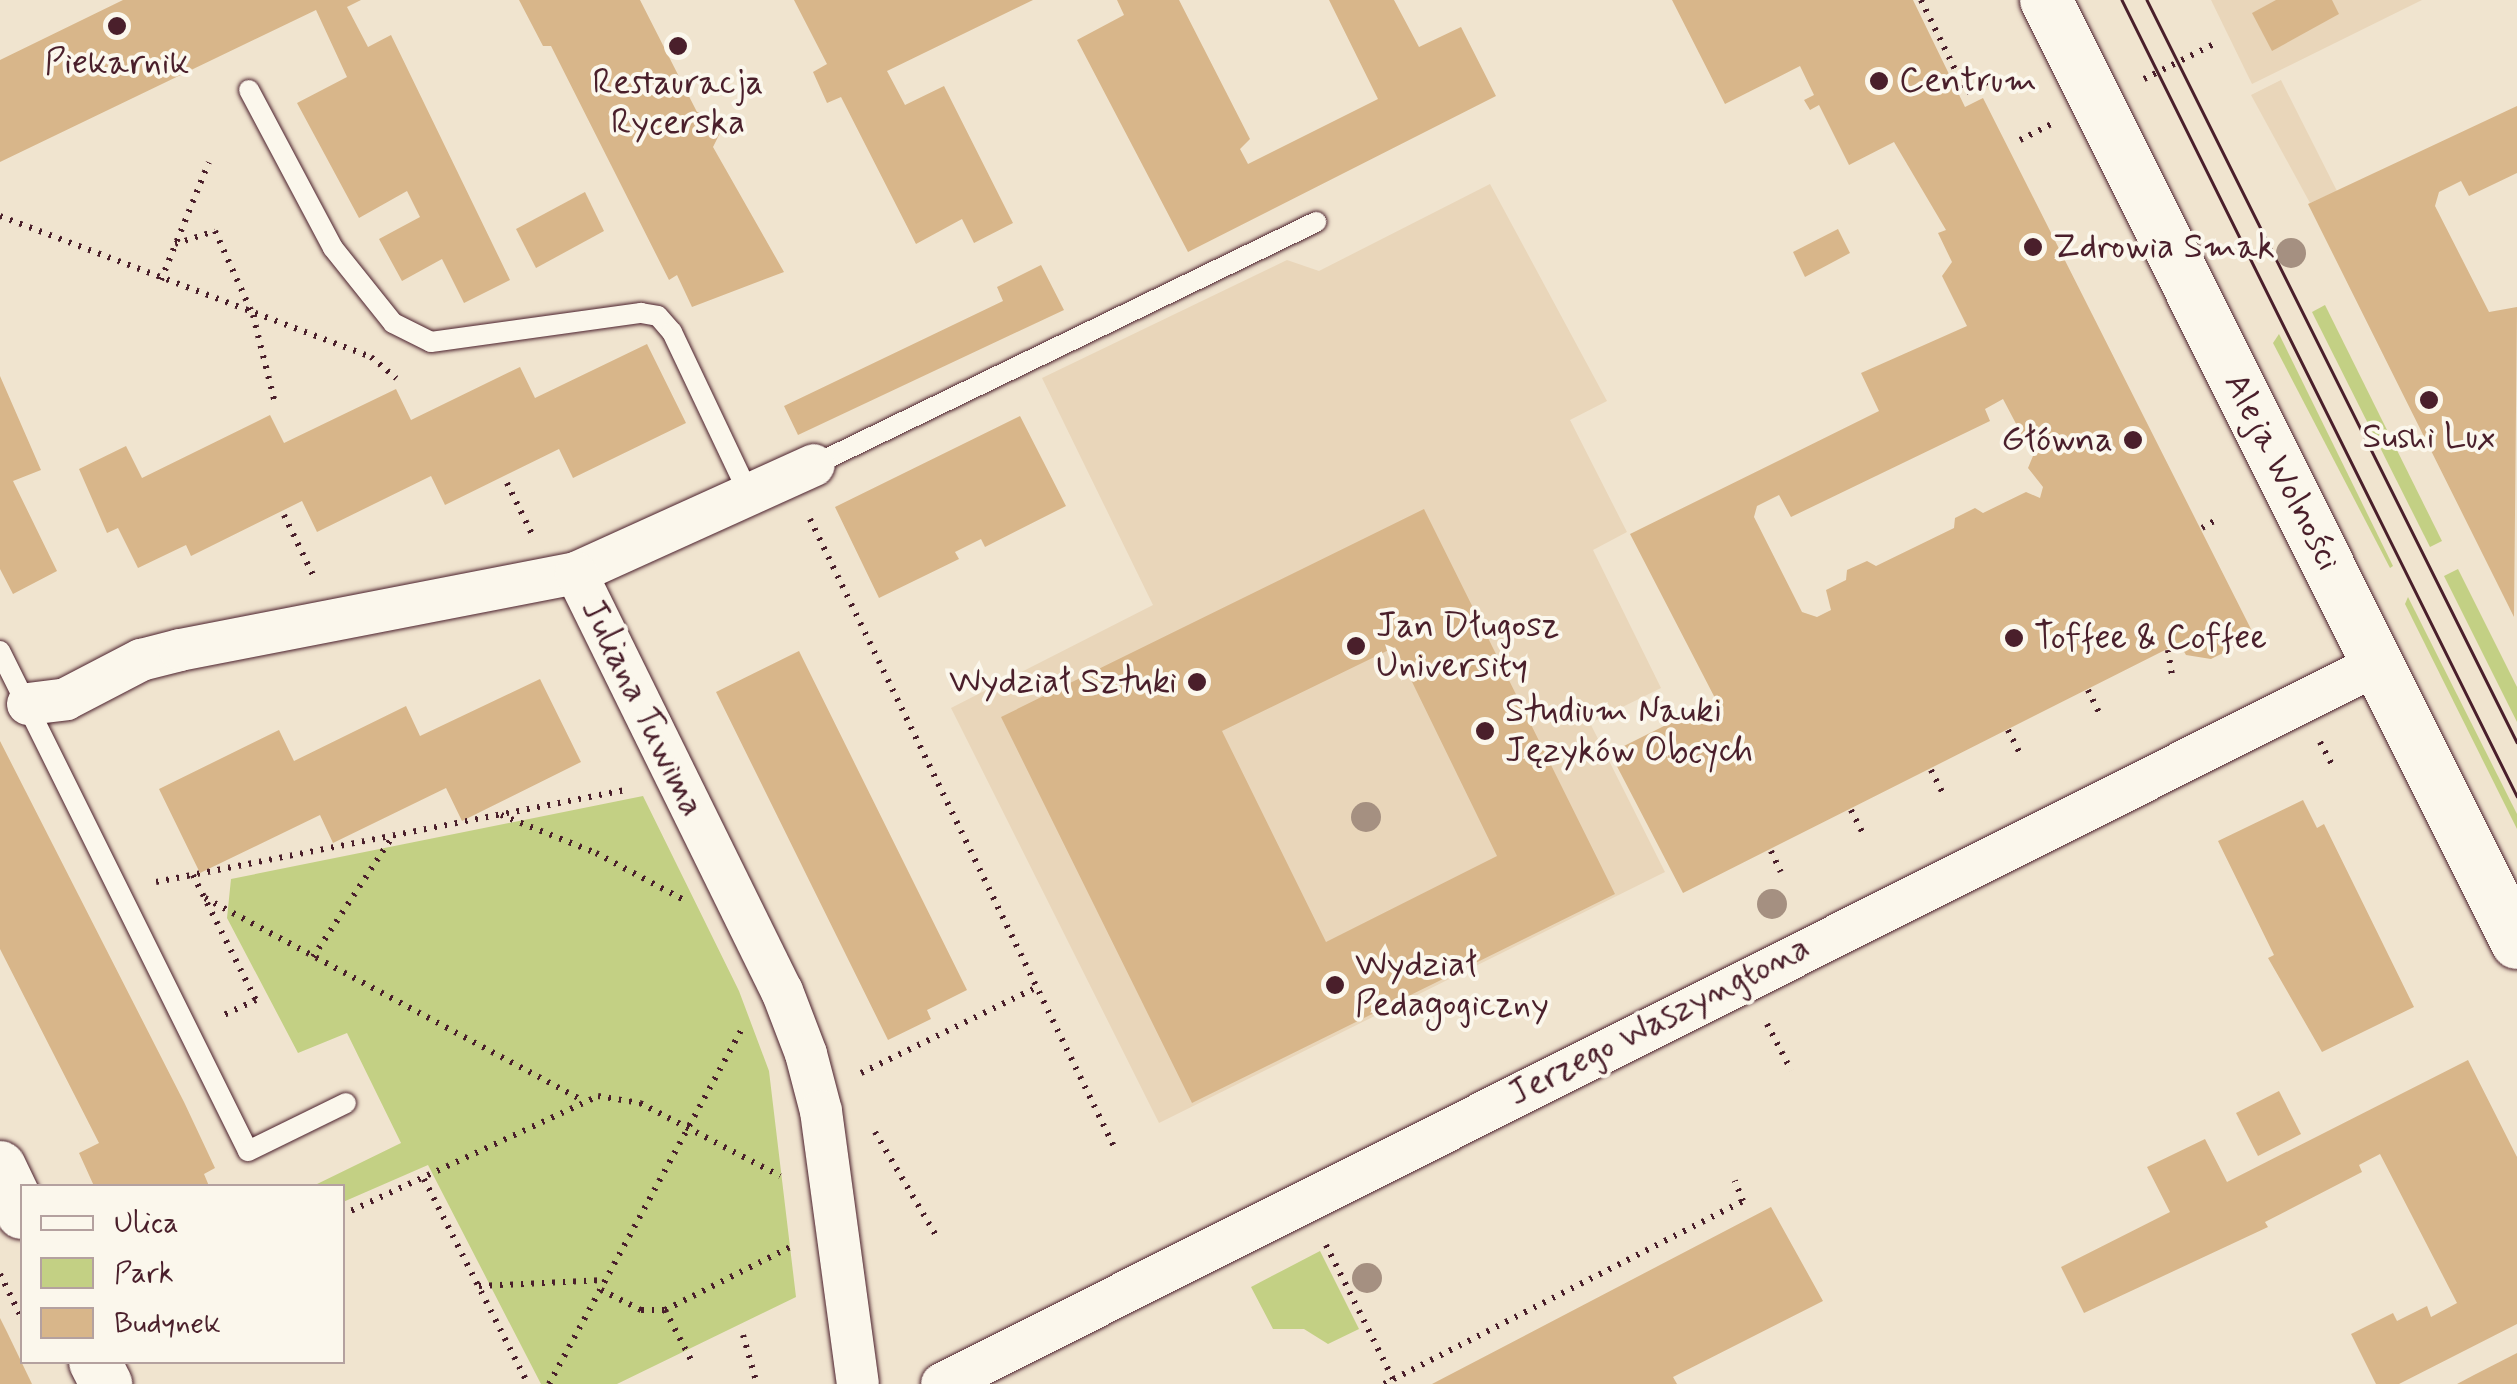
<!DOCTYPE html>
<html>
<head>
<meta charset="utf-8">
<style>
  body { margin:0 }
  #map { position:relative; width:2517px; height:1384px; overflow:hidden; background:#f0e4cf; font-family:Mynerve,sans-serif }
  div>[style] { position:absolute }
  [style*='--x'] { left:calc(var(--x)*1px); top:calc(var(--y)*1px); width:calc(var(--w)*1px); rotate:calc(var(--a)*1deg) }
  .built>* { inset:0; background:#e9d6ba }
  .green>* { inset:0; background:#c3d084 }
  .building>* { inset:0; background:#d8b68a }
  .path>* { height:6px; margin-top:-3px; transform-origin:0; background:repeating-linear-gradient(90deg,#4a1f2b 0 2.5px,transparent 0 10.5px) }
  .roads { filter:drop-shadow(0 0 2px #4a1f2b) drop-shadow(0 0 2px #4a1f2b) }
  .service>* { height:20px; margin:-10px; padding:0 10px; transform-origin:10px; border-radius:10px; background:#fbf7ec }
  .minor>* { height:42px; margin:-21px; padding:0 21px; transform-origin:21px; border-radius:21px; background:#fbf7ec }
  .tertiary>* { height:52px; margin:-26px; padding:0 26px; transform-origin:26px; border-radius:26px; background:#fbf7ec }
  .tram>* { height:2.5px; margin:-1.25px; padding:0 1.25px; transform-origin:1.25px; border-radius:1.25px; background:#4a1f2b }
  .trees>* { width:30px; height:30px; margin:-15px; border-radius:50%; background:#a59081 }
  .dots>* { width:28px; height:28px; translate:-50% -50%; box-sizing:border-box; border:5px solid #fbf7ec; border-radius:50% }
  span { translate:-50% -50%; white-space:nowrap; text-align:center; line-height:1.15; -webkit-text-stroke:8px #fbf7ec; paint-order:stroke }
  .poi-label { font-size:35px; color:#4a1f2b }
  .left { translate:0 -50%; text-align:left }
  .right { translate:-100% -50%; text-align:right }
  .street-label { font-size:35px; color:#4a1f2b }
  .legend { position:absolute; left:20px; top:1184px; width:325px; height:180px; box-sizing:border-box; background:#fbf7ec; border:2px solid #b4a19f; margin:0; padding:12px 18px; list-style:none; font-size:30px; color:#4a1f2b }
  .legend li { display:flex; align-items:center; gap:20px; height:50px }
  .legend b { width:50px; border:2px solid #b4a19f }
</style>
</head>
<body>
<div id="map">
  <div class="built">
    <div style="clip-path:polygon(2211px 0,2422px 0,2252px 84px)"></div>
    <div style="clip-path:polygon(2281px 80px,2337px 191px,2310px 203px,2251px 95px)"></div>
    <div style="clip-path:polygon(1490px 184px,1607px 401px,1570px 420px,1627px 532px,1593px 550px,1661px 688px,1590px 723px,1665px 872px,1159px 1123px,951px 708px,1153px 605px,1042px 378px,1287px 260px,1319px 271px)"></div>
  </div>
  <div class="green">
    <div style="clip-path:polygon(2325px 305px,2442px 541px,2430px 547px,2312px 312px)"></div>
    <div style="clip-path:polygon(2279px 334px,2393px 566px,2390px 568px,2273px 343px)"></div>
    <div style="clip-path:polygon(2458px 569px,2517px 687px,2517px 722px,2444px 576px)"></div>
    <div style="clip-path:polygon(2408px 597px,2517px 814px,2517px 829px,2405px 604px)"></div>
    <div style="clip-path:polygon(643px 796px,739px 991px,769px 1071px,796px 1297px,617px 1384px,541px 1384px,428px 1165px,343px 1202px,342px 1186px,313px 1186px,401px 1143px,347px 1033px,298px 1053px,227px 918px,231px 879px)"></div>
    <div style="clip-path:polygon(1320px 1251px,1359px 1329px,1328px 1344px,1304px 1329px,1273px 1329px,1251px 1287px)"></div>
  </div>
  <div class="building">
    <div style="clip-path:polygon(123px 0,361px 0,347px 7px,368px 47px,391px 35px,510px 280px,464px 303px,442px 259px,402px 281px,379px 239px,420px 217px,407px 191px,359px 218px,297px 103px,347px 77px,316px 10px,0 162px,0 60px)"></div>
    <div style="clip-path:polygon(519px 0,640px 0,697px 112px,709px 112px,720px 133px,713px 147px,784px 272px,692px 307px,677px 275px,669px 280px,551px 46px,543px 46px)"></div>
    <div style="clip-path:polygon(794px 0,1033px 0,887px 71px,905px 105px,944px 86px,1013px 223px,974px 243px,962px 219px,916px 244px,841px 97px,827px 103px,813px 72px,827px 64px)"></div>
    <div style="clip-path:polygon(1117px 0,1179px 0,1250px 139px,1240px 149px,1248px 164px,1378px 99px,1329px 0,1394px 0,1419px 47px,1461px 27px,1496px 96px,1188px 252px,1077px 40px,1124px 15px)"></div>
    <div style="clip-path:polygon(evenodd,1672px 0,1913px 0,1965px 107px,1983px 98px,2255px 637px,2211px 659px,2186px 655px,2179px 643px,1683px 893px,1610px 753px,1716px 700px,1630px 534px,1879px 411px,1861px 373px,1967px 326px,1942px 276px,1952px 262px,1938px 233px,1946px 230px,1894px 142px,1849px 165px,1819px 105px,1810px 110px,1804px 100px,1814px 95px,1800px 66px,1725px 104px,1672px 0,2003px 399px,2033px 456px,2028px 468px,2043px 487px,2040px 498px,2026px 492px,1983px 513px,1975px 508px,1955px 518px,1954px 528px,1876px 566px,1867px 561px,1847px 570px,1846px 580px,1826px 590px,1831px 610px,1817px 617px,1802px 612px,1754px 517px,1757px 506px,1779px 495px,1791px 517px,1990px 421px,1985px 409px,2003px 399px)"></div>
    <div style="clip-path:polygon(2276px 0,2332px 0,2339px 14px,2272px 51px,2252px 13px)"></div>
    <div style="clip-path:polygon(2517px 106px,2517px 173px,2469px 196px,2461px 181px,2439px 192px,2435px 206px,2489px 312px,2517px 307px,2514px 617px,2308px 204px)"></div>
    <div style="clip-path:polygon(585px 192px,604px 231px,536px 268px,516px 229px)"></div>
    <div style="clip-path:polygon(1838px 229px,1850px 253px,1805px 277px,1793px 252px)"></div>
    <div style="clip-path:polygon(1041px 265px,1064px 310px,798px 435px,784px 406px,1003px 301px,997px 287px)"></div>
    <div style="clip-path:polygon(647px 344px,686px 423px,573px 478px,559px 449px,445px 505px,431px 476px,317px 532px,302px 501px,191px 556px,186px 545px,138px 568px,118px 528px,107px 533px,79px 469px,126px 446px,142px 478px,270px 415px,284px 443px,396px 389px,411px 420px,520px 367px,535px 398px)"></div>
    <div style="clip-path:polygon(0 376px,41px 470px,13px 481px,57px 571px,13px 594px,0 569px)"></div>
    <div style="clip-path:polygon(1020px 416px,1066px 506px,985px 547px,981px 539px,955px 552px,959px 559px,879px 598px,835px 507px)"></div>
    <div style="clip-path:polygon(evenodd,1424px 509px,1615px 894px,1192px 1103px,1001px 717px,1424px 509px,1395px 647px,1497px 856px,1326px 942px,1222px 731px,1395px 647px)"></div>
    <div style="clip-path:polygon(799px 651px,967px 990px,927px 1010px,931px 1019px,888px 1040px,716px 692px)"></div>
    <div style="clip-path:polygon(540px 679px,581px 762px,462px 821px,446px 788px,333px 843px,320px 815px,200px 873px,159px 789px,279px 730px,294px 761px,406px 706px,420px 736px)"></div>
    <div style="clip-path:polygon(0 741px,184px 1102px,215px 1168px,204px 1174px,209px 1186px,94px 1186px,79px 1153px,99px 1143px,0 949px)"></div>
    <div style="clip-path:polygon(2303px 800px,2317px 828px,2324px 824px,2414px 1007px,2322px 1052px,2268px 958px,2274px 955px,2218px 841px)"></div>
    <div style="clip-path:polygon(2468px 1060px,2517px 1157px,2517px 1324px,2399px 1384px,2376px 1384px,2351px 1334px,2393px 1313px,2397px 1321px,2427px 1306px,2431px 1317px,2457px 1303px,2380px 1154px,2359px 1165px,2362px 1172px,2265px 1222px,2268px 1227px,2084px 1313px,2061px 1267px,2170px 1212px,2147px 1167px,2205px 1139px,2227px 1182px)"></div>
    <div style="clip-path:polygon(2279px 1091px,2301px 1134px,2258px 1156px,2236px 1113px)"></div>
    <div style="clip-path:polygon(1771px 1207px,1823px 1301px,1673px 1377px,1677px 1384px,1432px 1384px)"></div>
    <div style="clip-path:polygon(0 1318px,7px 1332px,32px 1384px,0 1384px)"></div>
    <div style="clip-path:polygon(2517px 1353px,2517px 1384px,2457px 1384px,2474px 1375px)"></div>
  </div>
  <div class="path">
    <div style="--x:1921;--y:0;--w:102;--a:63.9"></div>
    <div style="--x:1966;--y:92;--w:26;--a:-25"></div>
    <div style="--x:2144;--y:79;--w:78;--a:-26.6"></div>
    <div style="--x:2020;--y:140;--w:36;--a:-27"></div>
    <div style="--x:0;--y:216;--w:397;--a:20.8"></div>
    <div style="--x:371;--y:357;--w:33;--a:40"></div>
    <div style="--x:175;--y:244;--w:42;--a:-18"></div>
    <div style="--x:215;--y:231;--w:92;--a:65.7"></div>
    <div style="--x:253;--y:315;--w:91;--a:76"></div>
    <div style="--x:161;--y:280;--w:127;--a:-67.9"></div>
    <div style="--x:507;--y:483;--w:57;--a:63.9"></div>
    <div style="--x:284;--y:515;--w:69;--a:64.2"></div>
    <div style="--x:810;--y:519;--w:702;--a:64.16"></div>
    <div style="--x:2202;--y:528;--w:14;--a:-30"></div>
    <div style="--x:2168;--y:650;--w:30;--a:81"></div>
    <div style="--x:2088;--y:690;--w:28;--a:64"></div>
    <div style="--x:2008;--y:730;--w:27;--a:63"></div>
    <div style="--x:2320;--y:742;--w:24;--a:62"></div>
    <div style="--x:1931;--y:770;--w:25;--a:63"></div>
    <div style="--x:1851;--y:810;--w:25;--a:63"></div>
    <div style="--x:501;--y:815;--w:102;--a:21.8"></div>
    <div style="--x:596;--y:853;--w:100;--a:28.1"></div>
    <div style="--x:1771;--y:851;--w:23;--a:65"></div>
    <div style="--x:193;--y:875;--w:140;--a:63.3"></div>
    <div style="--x:256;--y:1000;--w:38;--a:155"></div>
    <div style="--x:156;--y:882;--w:482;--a:-11.1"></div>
    <div style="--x:205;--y:898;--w:430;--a:28.2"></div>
    <div style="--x:313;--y:957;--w:144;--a:-56.6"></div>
    <div style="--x:1767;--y:1024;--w:52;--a:62.4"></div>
    <div style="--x:861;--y:1073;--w:196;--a:-26"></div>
    <div style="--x:875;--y:1132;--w:124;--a:59.5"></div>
    <div style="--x:424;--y:1179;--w:230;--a:63.1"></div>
    <div style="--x:342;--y:1215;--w:282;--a:-24.9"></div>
    <div style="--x:598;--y:1096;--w:43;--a:9.5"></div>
    <div style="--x:640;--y:1103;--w:158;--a:27.5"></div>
    <div style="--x:1326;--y:1245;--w:150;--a:63.4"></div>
    <div style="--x:0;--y:1274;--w:50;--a:63.9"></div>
    <div style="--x:479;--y:1286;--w:125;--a:-2.7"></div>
    <div style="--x:601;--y:1290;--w:45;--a:26.6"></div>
    <div style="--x:641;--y:1310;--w:24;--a:0"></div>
    <div style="--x:665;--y:1310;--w:140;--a:-26.7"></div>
    <div style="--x:665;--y:1310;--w:56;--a:62.5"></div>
    <div style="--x:743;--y:1335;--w:51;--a:74.1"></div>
    <div style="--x:549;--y:1384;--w:409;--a:-61.5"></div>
    <div style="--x:1384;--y:1384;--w:403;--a:-27"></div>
    <div style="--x:1743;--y:1201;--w:22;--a:-112"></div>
  </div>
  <div class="roads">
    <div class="service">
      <div style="--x:249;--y:90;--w:179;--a:62"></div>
      <div style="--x:333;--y:248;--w:96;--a:51.3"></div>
      <div style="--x:393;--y:323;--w:42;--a:26.6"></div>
      <div style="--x:431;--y:342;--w:212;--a:-7.9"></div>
      <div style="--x:641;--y:313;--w:17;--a:10"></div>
      <div style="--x:658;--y:316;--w:21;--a:49"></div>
      <div style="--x:672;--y:332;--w:182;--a:64.6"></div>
      <div style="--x:814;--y:465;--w:558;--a:-25.83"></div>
      <div style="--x:0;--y:651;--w:558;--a:63.62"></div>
      <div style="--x:248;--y:1151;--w:109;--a:-26.1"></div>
    </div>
    <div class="minor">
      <div style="--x:576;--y:573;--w:261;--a:-24.4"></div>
      <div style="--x:28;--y:704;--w:38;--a:-7"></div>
      <div style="--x:66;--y:699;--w:85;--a:-27.5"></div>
      <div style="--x:141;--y:660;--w:40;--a:-14.4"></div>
      <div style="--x:180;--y:650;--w:403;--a:-11"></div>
      <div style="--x:576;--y:573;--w:466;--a:63.8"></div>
      <div style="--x:782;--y:991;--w:67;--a:69.1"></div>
      <div style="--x:806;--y:1054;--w:59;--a:75.3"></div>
      <div style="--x:821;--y:1111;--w:275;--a:82.3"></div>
      <div style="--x:942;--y:1384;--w:1606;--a:-26.63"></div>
    </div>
    <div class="tertiary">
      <div style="--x:2046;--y:0;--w:1054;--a:63.46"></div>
      <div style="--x:0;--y:1167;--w:51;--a:64.4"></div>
      <div style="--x:95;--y:1362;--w:25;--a:63"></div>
    </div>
  </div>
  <div class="tram">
    <div style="--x:2122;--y:0;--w:889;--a:63.61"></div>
    <div style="--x:2147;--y:0;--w:829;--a:63.5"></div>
  </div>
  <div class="trees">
    <div style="left:2291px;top:253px"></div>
    <div style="left:1366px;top:817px"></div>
    <div style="left:1772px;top:904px"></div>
    <div style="left:1367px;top:1278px"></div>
  </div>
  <div class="dots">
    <div style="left:117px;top:26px;background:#4a1f2b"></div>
    <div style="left:678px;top:46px;background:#4a1f2b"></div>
    <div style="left:1879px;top:81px;background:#4a1f2b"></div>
    <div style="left:2033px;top:247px;background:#4a1f2b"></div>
    <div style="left:2429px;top:400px;background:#4a1f2b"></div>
    <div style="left:2133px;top:440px;background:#4a1f2b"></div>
    <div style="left:2014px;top:638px;background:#4a1f2b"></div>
    <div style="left:1356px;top:646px;background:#4a1f2b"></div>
    <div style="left:1197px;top:682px;background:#4a1f2b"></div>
    <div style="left:1485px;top:731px;background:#4a1f2b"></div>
    <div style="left:1335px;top:985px;background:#4a1f2b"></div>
  </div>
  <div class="poi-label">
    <span style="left:117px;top:63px">Piekarnik</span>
    <span class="left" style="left:1899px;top:81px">Centrum</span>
    <span style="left:678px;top:103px">Restauracja<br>Rycerska</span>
    <span class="left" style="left:2053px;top:247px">Zdrowia Smak</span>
    <span style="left:2429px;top:437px">Sushi Lux</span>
    <span class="right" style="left:2113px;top:440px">Główna</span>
    <span class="left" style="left:1376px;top:646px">Jan Długosz<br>University</span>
    <span class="left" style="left:2034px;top:638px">Toffee &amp; Coffee</span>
    <span class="right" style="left:1177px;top:682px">Wydział Sztuki</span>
    <span class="left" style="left:1505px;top:731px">Studium Nauki<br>Języków Obcych</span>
    <span class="left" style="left:1355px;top:985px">Wydział<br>Pedagogiczny</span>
  </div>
  <div class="street-label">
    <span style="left:2282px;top:472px;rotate:63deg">Aleja Wolności</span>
    <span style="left:642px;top:708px;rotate:64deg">Juliana Tuwima</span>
    <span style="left:1659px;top:1021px;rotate:-27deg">Jerzego Waszyngtona</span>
  </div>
  <ul class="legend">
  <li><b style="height:12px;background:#fbf7ec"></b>Ulica</li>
  <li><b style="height:28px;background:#c3d084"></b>Park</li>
  <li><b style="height:28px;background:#d8b68a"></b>Budynek</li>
  </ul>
</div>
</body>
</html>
